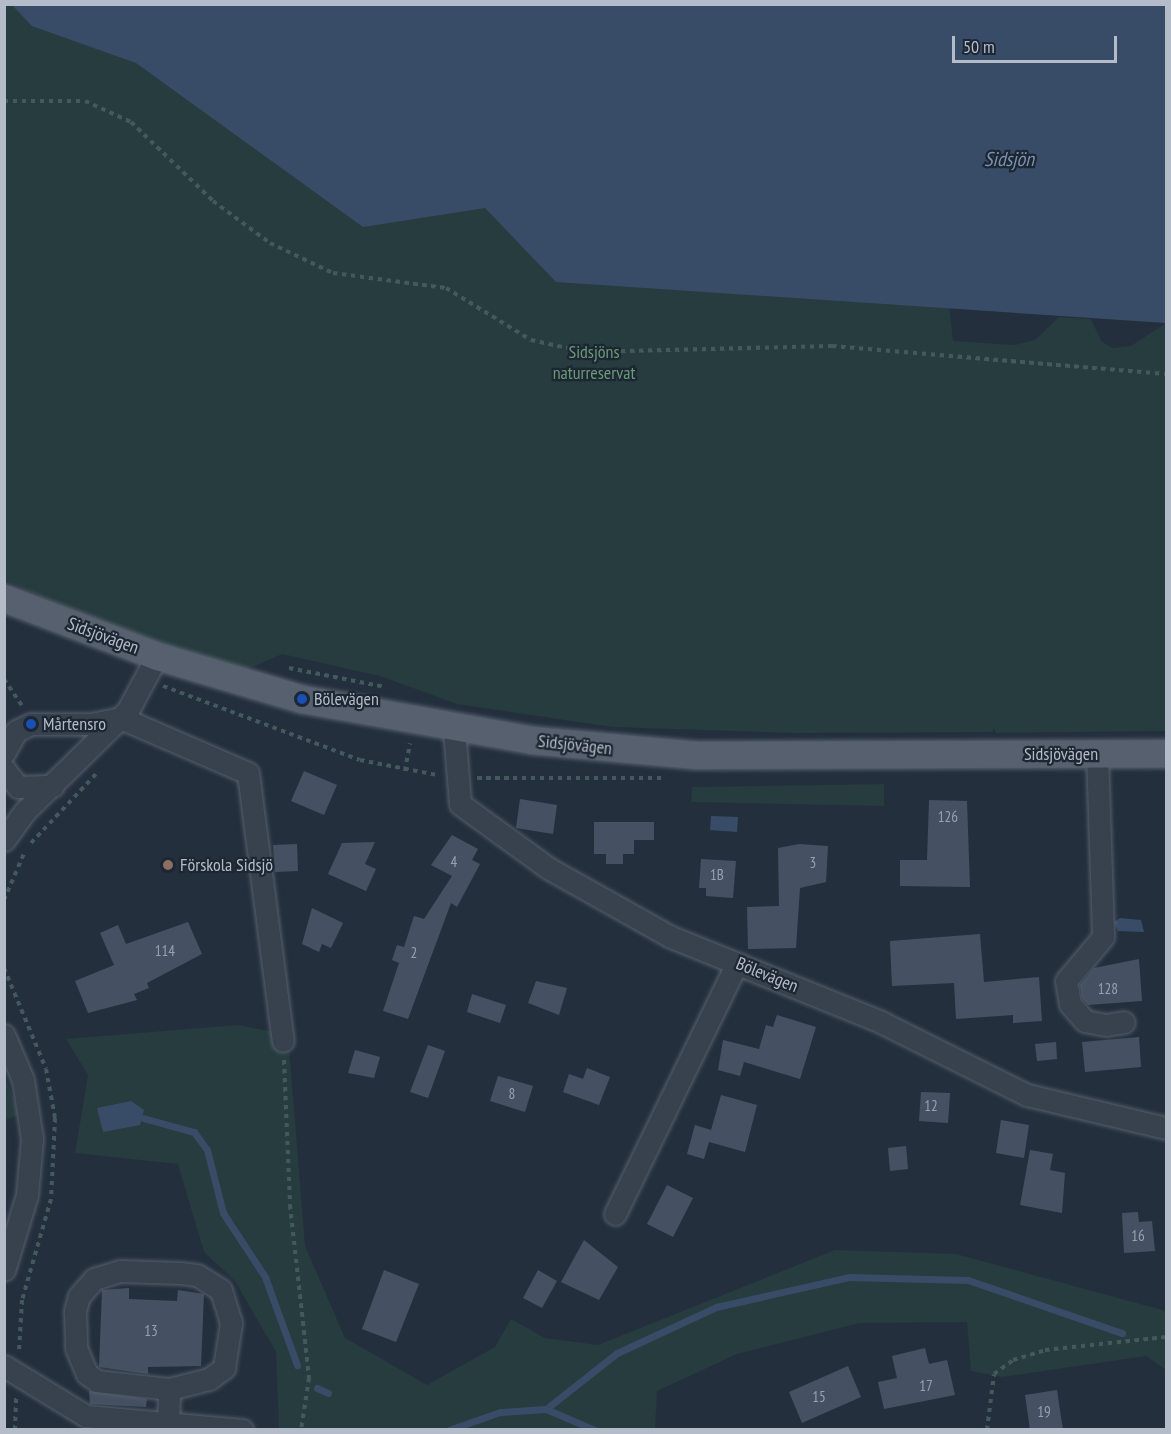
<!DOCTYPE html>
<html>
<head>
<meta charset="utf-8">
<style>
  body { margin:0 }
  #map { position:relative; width:1171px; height:1434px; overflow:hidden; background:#242f3e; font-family:"PT Sans Narrow",sans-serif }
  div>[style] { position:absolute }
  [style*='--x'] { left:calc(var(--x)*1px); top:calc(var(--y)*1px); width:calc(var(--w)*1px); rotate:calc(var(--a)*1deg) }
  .green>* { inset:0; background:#263c3f }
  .water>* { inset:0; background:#394c67 }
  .stream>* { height:7px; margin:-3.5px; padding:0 3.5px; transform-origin:3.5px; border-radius:3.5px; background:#394c67 }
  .building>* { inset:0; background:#455162 }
  .path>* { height:4px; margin-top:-2px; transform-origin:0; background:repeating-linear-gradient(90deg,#44595c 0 4.5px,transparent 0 9px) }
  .roads { filter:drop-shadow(0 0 2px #565f6c) drop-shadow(0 0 2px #565f6c) }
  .minor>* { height:21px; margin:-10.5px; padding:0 10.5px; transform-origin:10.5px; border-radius:10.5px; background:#38414e }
  .major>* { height:27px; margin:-13.5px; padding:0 13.5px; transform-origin:13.5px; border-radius:13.5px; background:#56606e }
  .dots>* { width:16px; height:16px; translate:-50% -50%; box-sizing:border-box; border:3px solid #1d2633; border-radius:50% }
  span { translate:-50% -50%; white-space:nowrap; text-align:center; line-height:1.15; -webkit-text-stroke:4.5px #1d2633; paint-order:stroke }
  .number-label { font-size:15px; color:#98a1af }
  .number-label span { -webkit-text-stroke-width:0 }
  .park-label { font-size:18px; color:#6b9a76 }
  .street-label { font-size:18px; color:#b4bcc9 }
  .poi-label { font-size:18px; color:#b4bcc9 }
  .left { translate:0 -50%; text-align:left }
  .water-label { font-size:20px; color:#7c92b1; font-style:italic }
  .frame { position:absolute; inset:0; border:6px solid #b4bcc9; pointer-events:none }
  .scale { position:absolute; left:952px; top:36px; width:165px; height:27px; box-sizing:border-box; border:3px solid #b4bcc9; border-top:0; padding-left:8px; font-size:18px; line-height:21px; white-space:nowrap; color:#b4bcc9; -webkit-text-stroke:4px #1d2633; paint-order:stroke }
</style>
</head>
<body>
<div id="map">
  <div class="green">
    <div style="clip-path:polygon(4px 5px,1166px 5px,948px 294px,953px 341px,1015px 345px,1035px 340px,1059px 317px,1091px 319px,1101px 341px,1112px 348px,1131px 346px,1166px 323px,1166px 731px,996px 733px,993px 727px,993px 732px,793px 733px,612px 727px,457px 704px,380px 676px,282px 654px,222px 680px,5px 580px)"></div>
    <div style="clip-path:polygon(884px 784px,884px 806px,691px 802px,692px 787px)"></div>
    <div style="clip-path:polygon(238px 1025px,288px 1035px,305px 1246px,345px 1338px,427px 1385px,495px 1347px,511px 1319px,545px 1338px,598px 1345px,835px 1250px,956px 1254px,1166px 1311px,1166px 1370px,1146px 1356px,1002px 1377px,971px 1371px,967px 1322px,859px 1323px,737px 1354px,657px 1391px,655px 1429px,279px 1429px,276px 1352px,235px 1281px,204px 1252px,178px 1164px,75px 1153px,88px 1075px,66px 1039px)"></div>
    <div style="clip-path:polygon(4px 1073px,19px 1115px,5px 1120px,4px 1120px)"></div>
  </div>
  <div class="water">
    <div style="clip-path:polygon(12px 5px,1166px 5px,1166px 323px,556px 282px,485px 208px,363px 227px,136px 63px,32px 26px)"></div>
    <div style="clip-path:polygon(711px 816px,738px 817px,737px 832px,710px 830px)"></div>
    <div style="clip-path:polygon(1120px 918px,1141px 920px,1144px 932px,1118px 931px,1114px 922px)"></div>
    <div style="clip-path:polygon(131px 1101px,144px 1110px,140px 1125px,103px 1132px,97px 1108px)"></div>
  </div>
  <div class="stream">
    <div style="--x:143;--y:1118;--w:53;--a:15.4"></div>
    <div style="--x:194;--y:1132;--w:22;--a:54"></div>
    <div style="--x:207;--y:1150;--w:65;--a:75.7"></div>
    <div style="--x:223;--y:1213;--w:77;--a:56.7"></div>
    <div style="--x:265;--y:1277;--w:94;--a:70"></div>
    <div style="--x:317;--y:1388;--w:12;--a:24"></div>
    <div style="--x:546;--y:1409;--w:90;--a:-38.3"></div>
    <div style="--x:617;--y:1353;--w:109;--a:-24.9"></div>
    <div style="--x:716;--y:1307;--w:136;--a:-12.7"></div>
    <div style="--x:849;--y:1277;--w:119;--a:1.4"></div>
    <div style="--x:968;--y:1280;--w:163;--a:19"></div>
    <div style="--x:449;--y:1430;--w:54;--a:-19.4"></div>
    <div style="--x:500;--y:1412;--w:46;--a:-3.7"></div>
    <div style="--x:546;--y:1409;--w:53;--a:23.2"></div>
  </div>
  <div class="building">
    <div style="clip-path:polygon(304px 771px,337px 785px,324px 815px,291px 801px)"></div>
    <div style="clip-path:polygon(520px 799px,557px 805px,553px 834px,516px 828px)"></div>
    <div style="clip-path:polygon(929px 800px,967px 801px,970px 887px,900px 886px,900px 860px,927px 860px)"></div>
    <div style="clip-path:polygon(594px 822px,654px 822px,654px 840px,634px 840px,634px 854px,623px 854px,623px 864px,606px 864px,606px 854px,594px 854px)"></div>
    <div style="clip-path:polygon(452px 835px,478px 849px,472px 860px,480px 864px,457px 907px,451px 903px,408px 1019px,383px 1011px,399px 963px,392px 960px,397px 945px,404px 947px,414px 916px,424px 919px,452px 876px,431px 865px)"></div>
    <div style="clip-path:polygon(375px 842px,365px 864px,376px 869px,366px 891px,328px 874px,342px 843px)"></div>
    <div style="clip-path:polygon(297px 844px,298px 871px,275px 872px,273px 845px)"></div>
    <div style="clip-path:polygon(799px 844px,828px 846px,826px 882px,800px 888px,796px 948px,748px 949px,747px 907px,779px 906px,778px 848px)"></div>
    <div style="clip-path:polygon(701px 859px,736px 861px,733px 898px,706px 896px,706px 888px,699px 888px)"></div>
    <div style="clip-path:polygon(312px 908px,343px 923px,331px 948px,322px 944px,319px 952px,302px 944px)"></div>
    <div style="clip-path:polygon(188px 922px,202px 954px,147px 983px,149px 988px,134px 994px,137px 1000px,88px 1013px,75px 981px,114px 965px,100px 933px,118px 925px,126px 944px)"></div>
    <div style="clip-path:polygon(980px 934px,984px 982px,1039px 977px,1042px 1021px,1013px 1023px,1013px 1015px,956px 1019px,954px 983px,892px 986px,890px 941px)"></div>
    <div style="clip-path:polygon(1139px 959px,1142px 1001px,1088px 1005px,1082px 998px,1080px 985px,1094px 968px)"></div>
    <div style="clip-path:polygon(536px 981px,567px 988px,559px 1015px,528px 1003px)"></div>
    <div style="clip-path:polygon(472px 994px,506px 1005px,500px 1023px,467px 1012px)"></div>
    <div style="clip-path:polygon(777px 1015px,816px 1027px,800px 1079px,744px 1062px,740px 1076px,718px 1070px,723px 1040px,759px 1049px,766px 1025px,773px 1027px)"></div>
    <div style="clip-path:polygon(1139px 1037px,1141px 1067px,1085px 1072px,1082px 1042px)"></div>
    <div style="clip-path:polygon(1056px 1042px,1057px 1059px,1037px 1061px,1035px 1044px)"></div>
    <div style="clip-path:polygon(428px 1045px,445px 1051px,428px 1098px,410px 1092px)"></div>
    <div style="clip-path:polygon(355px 1050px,380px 1057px,374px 1078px,348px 1073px)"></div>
    <div style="clip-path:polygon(587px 1068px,610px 1077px,599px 1105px,563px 1092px,569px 1074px,583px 1079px)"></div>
    <div style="clip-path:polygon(498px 1076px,533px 1086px,525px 1112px,490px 1101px)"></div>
    <div style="clip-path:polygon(921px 1092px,950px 1093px,948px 1123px,919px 1121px)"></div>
    <div style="clip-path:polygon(721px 1095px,757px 1105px,745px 1152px,709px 1142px,704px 1159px,687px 1154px,695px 1125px,711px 1130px)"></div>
    <div style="clip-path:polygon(1001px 1120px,1029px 1125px,1024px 1158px,996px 1153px)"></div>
    <div style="clip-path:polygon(906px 1146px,908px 1169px,890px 1171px,888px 1148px)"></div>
    <div style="clip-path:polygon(1030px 1150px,1053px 1154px,1050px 1170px,1065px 1173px,1062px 1213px,1020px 1205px)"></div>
    <div style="clip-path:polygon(667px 1185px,693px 1198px,673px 1237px,647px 1224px)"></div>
    <div style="clip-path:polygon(1138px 1212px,1139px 1222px,1152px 1221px,1155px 1251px,1124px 1253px,1122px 1213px)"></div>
    <div style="clip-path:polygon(584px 1240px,618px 1267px,599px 1300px,561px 1282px)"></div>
    <div style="clip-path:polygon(384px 1270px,419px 1284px,396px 1342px,362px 1329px)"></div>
    <div style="clip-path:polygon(538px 1270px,557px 1281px,542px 1308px,523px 1298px)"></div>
    <div style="clip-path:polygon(129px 1288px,129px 1299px,177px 1301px,178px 1290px,204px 1294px,201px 1366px,148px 1367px,148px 1374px,99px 1367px,102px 1290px)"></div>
    <div style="clip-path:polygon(925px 1348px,929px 1364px,947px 1360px,955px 1395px,884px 1409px,878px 1382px,897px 1378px,892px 1356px)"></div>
    <div style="clip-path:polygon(848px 1366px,861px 1397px,802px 1423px,789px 1392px)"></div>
    <div style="clip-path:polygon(1057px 1390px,1063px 1430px,1030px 1430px,1025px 1395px)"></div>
    <div style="clip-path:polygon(89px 1391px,147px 1399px,146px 1407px,90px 1404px)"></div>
  </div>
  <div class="path">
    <div style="--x:4;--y:101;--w:81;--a:0"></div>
    <div style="--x:85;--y:101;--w:51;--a:24.5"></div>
    <div style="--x:131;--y:122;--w:114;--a:43.9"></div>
    <div style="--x:213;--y:201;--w:71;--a:36.4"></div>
    <div style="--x:270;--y:243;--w:70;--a:25.5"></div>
    <div style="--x:333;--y:273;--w:114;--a:7.6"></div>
    <div style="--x:446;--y:288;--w:100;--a:31.5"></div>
    <div style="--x:531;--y:340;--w:55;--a:12.5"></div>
    <div style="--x:585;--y:352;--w:247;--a:-1.4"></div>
    <div style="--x:832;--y:346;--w:335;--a:4.8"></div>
    <div style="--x:289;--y:668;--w:98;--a:11.2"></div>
    <div style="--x:4;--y:679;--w:32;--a:56"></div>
    <div style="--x:163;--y:686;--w:210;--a:20.6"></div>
    <div style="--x:360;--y:760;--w:78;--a:11"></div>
    <div style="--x:405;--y:771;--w:28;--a:-80"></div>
    <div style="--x:477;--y:778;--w:185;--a:0"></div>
    <div style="--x:31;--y:843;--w:98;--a:-46.7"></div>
    <div style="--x:4;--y:900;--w:53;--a:-66.8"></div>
    <div style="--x:4;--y:968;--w:109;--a:67.4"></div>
    <div style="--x:46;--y:1069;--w:50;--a:79.6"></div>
    <div style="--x:55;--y:1118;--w:81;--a:92.8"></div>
    <div style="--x:51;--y:1199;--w:105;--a:106"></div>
    <div style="--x:22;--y:1300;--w:51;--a:93.4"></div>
    <div style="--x:284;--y:1060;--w:145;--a:87.6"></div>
    <div style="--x:290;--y:1205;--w:174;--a:83.7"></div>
    <div style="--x:309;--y:1378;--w:53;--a:98.7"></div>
    <div style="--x:15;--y:1430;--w:33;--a:-88"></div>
    <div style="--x:987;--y:1430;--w:56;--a:-82.9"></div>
    <div style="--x:994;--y:1374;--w:24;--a:-36"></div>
    <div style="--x:1013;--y:1360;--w:34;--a:-17"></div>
    <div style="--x:1045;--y:1350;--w:122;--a:-6.1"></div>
  </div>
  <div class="roads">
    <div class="minor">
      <div style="--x:454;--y:729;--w:75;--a:85.4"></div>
      <div style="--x:460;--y:804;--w:109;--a:36"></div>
      <div style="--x:548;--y:868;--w:141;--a:29.3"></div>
      <div style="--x:671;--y:937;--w:227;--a:22"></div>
      <div style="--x:881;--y:1022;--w:163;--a:26.6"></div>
      <div style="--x:1027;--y:1095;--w:143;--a:13.4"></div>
      <div style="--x:4;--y:753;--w:25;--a:-61"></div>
      <div style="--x:16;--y:731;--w:17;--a:-25"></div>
      <div style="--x:31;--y:724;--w:60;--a:0"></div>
      <div style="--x:91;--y:724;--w:31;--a:-11"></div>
      <div style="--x:121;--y:718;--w:138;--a:23.4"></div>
      <div style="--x:248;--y:773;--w:270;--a:82.6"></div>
      <div style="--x:1097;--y:753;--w:184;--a:88.1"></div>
      <div style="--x:1103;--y:937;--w:57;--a:130.1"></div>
      <div style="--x:1066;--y:981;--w:23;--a:80"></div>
      <div style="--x:1070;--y:1004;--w:23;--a:49"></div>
      <div style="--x:1085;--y:1021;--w:21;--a:11"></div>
      <div style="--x:1106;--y:1025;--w:18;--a:-9"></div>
      <div style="--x:4;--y:769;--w:23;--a:52"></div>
      <div style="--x:18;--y:787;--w:35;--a:-2"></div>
      <div style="--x:4;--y:840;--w:34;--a:-54"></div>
      <div style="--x:24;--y:812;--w:146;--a:-44.4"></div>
      <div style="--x:128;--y:710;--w:61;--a:-61.8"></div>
      <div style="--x:4;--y:1035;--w:49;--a:67.1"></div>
      <div style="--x:23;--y:1080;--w:60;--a:81.3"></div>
      <div style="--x:32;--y:1139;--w:56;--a:95.1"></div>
      <div style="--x:27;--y:1195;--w:78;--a:107"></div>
      <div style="--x:615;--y:1214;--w:279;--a:-64.1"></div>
      <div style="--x:4;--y:1366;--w:96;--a:31.4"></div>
      <div style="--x:86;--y:1416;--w:157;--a:5.1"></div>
      <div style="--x:168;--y:1425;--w:36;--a:-88"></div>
      <div style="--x:169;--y:1389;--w:41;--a:-14"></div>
      <div style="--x:209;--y:1379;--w:19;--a:-36"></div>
      <div style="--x:224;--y:1368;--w:46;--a:-81.2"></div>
      <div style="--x:231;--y:1323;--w:34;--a:-107"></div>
      <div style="--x:221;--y:1290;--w:28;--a:-148"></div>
      <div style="--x:197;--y:1275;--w:16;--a:-173"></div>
      <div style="--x:181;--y:1273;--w:61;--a:-178.1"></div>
      <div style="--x:120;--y:1271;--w:27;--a:163"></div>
      <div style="--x:94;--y:1279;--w:23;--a:131"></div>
      <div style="--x:79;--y:1296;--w:16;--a:105"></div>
      <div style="--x:75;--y:1311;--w:37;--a:88"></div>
      <div style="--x:76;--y:1348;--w:28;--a:67"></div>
      <div style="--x:87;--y:1374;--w:12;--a:35"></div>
      <div style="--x:97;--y:1381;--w:72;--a:6.3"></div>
    </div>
    <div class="major">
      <div style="--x:4;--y:598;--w:164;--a:20.8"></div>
      <div style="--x:157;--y:656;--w:151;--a:16.5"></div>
      <div style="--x:302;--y:699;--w:234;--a:10.1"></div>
      <div style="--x:532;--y:740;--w:165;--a:5.2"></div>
      <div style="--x:696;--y:755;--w:470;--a:-0.2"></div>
    </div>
  </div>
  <div class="dots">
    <div style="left:302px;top:699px;background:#1a4fb4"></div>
    <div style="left:31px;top:724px;background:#1a4fb4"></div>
    <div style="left:168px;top:865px;background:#8d6e63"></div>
  </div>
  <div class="number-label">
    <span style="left:948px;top:817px">126</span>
    <span style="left:454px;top:862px">4</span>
    <span style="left:813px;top:863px">3</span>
    <span style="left:717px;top:875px">1B</span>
    <span style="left:165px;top:951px">114</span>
    <span style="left:414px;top:953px">2</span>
    <span style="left:1108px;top:989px">128</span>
    <span style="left:512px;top:1094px">8</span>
    <span style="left:931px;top:1106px">12</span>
    <span style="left:1138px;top:1236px">16</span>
    <span style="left:151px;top:1331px">13</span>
    <span style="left:926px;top:1386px">17</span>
    <span style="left:819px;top:1397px">15</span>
    <span style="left:1044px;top:1412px">19</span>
  </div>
  <div class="park-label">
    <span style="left:594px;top:363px">Sidsjöns<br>naturreservat</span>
  </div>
  <div class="street-label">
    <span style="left:103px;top:636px;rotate:20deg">Sidsjövägen</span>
    <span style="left:575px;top:745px;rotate:6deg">Sidsjövägen</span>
    <span style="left:1061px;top:754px">Sidsjövägen</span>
    <span style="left:767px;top:975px;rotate:22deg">Bölevägen</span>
  </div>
  <div class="poi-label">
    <span class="left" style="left:314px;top:699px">Bölevägen</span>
    <span class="left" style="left:43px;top:724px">Mårtensro</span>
    <span class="left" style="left:180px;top:865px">Förskola Sidsjö</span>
  </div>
  <div class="water-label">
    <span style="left:1009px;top:159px">Sidsjön</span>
  </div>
  <div class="frame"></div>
  <div class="scale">50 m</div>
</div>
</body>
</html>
